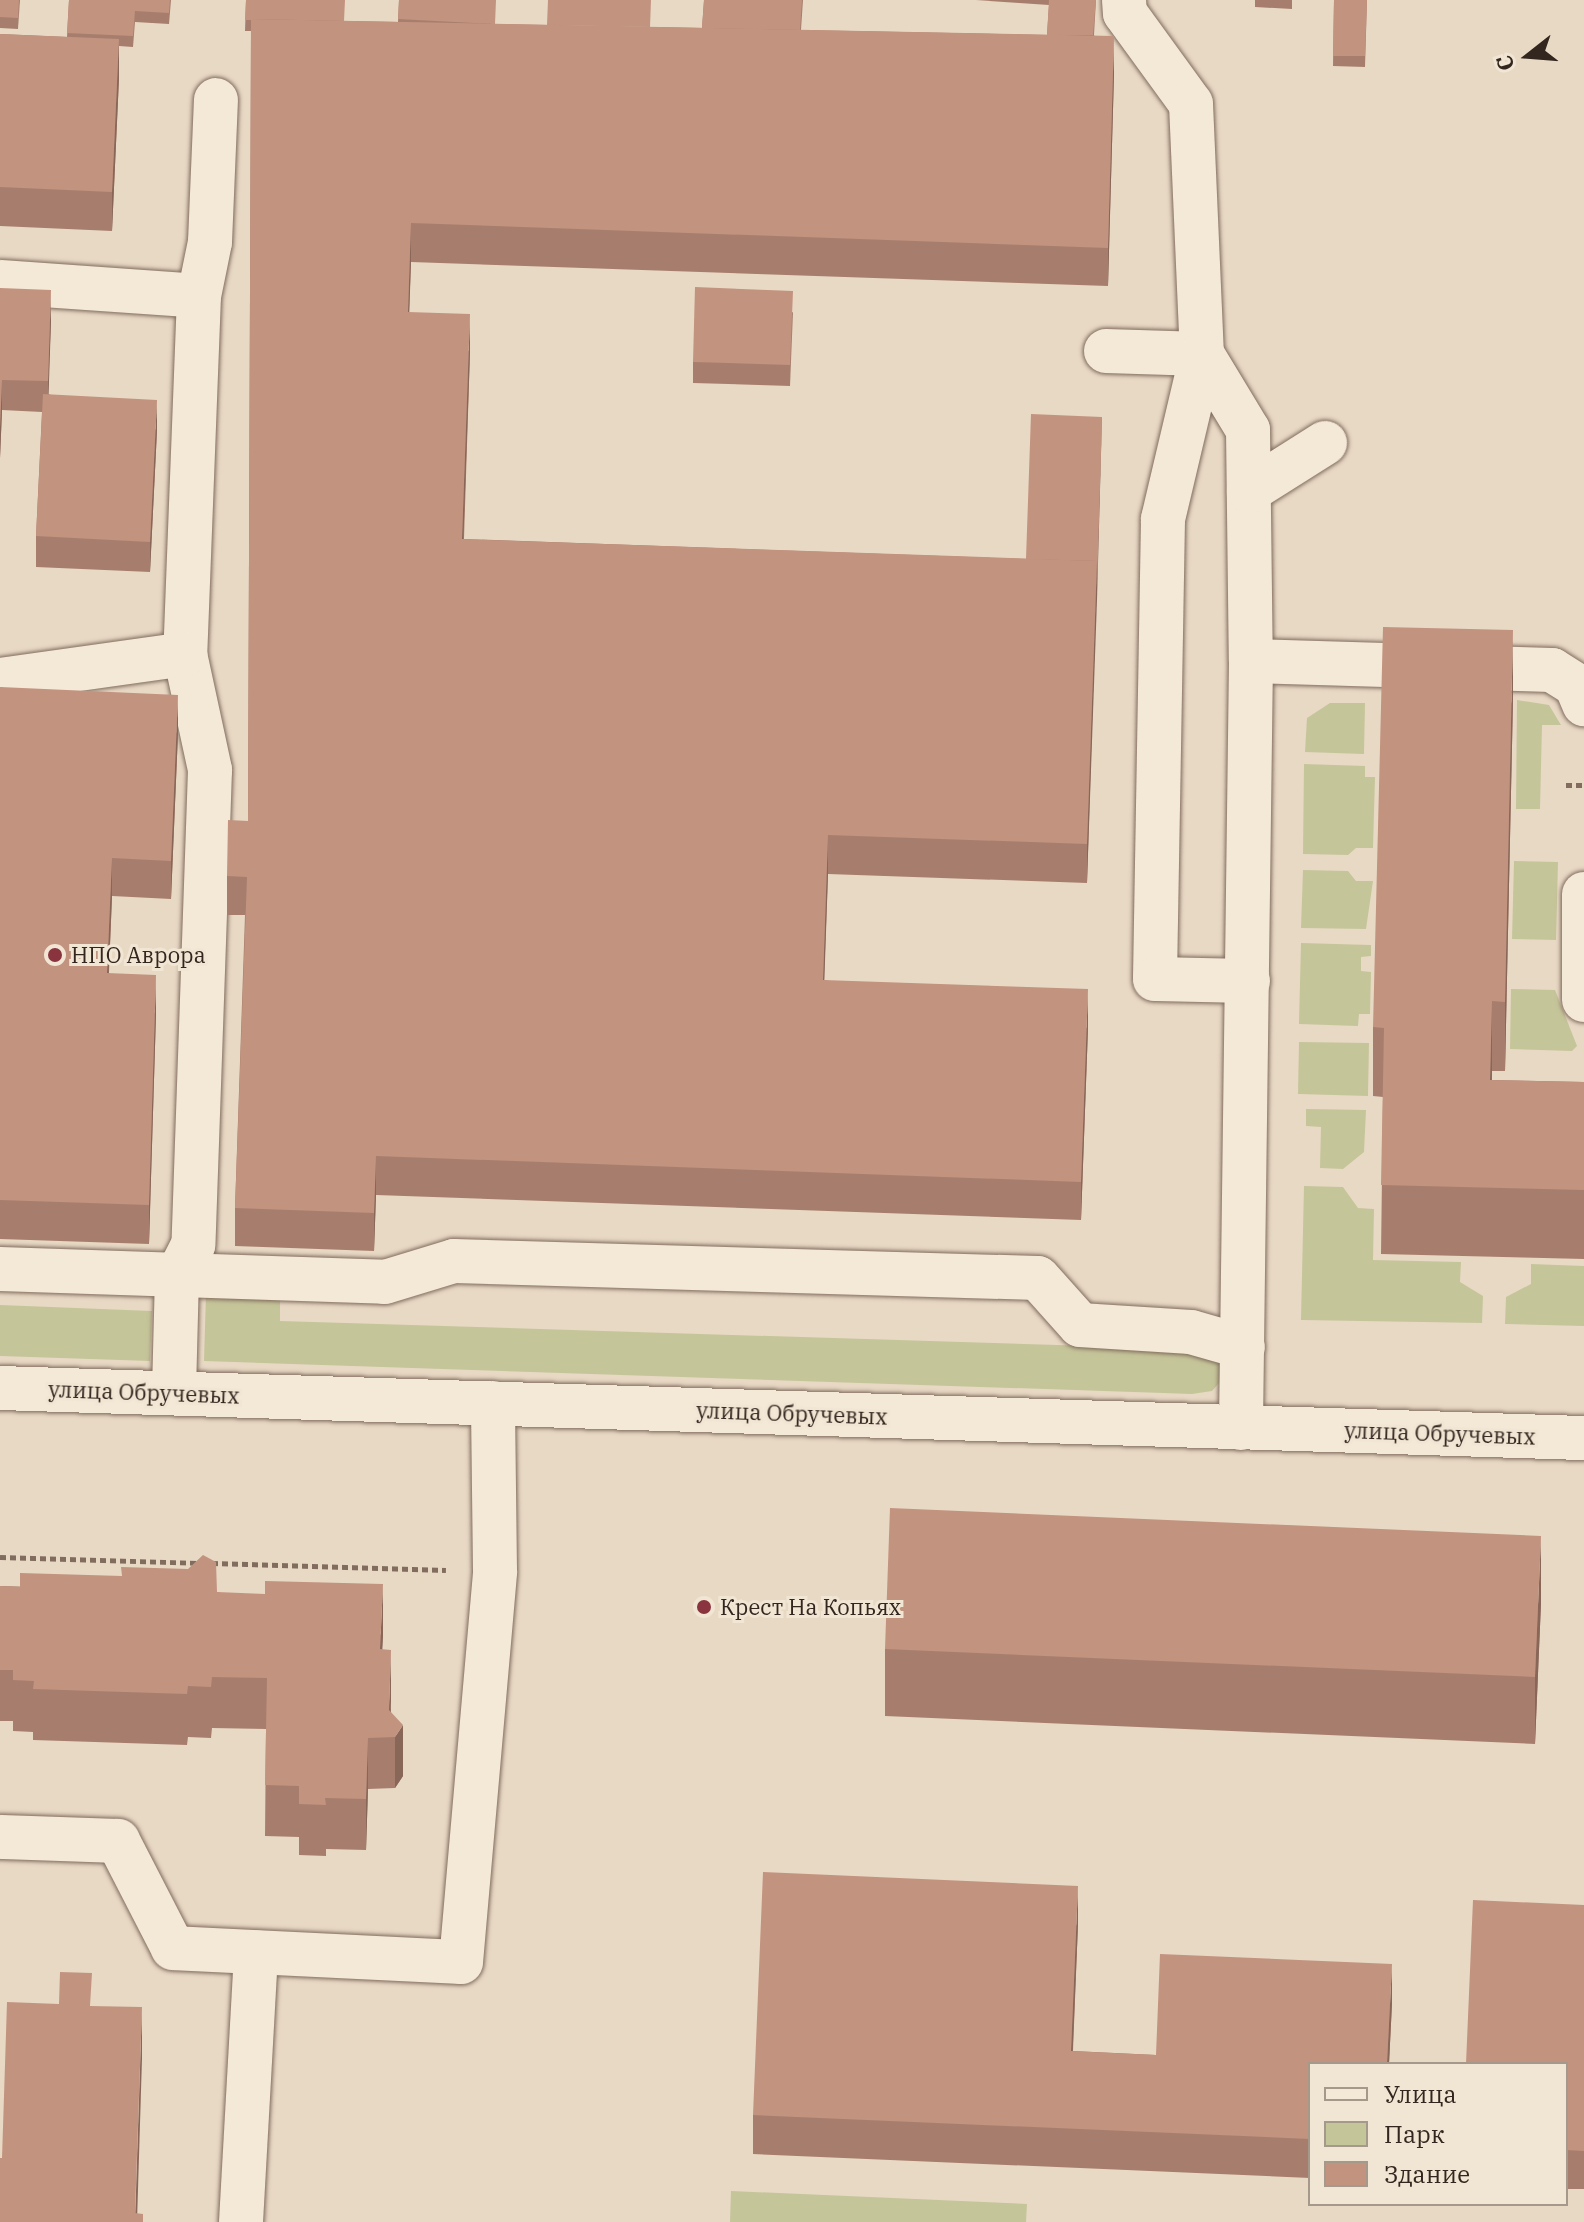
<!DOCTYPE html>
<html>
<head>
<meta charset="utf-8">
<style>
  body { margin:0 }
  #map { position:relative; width:1584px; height:2222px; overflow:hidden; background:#e8d9c5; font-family:"IBM Plex Serif",serif }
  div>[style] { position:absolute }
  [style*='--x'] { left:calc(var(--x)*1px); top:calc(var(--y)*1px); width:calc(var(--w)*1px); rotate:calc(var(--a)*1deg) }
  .green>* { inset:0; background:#c5c59a }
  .path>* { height:5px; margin-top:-2.5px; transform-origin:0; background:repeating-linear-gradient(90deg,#816c5d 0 6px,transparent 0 10px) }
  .roads { filter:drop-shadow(0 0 2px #816c5d) drop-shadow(0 0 2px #816c5d) }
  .minor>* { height:44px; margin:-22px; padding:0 22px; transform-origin:22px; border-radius:22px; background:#f4e8d7 }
  .wall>* { inset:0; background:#a77e6d }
  .shaded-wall>* { inset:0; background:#886759 }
  .building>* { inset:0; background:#c2937f }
  .dots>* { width:22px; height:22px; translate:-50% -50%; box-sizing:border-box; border:4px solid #f1e5d3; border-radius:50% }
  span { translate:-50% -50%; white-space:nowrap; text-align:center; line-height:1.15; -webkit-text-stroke:6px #f1e5d3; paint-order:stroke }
  .poi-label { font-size:22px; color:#33261f }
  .left { translate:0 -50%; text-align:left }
  .street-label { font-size:22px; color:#33261f }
  .legend { position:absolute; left:1308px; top:2062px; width:260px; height:144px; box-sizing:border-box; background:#f1e5d3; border:2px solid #a5998b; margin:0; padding:10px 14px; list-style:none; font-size:24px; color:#33261f }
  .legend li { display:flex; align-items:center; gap:16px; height:40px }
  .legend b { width:40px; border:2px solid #a5998b }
  .north { position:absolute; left:1488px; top:16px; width:80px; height:80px; -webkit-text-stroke:6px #f1e5d3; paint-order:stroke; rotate:253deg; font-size:22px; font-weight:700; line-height:32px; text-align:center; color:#33261f }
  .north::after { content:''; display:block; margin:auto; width:28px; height:36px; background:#33261f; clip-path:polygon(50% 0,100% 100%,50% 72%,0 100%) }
</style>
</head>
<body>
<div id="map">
  <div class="green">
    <div style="clip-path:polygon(1517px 700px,1549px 705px,1561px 725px,1542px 725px,1540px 809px,1516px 809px)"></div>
    <div style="clip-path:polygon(1330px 703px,1365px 703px,1364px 754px,1305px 752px,1307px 718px)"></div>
    <div style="clip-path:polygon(1304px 764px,1365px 766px,1365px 777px,1375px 777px,1373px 848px,1356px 848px,1348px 855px,1303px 854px)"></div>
    <div style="clip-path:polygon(1514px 861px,1558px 862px,1556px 940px,1512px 939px)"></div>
    <div style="clip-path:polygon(1303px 870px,1348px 871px,1356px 881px,1373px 881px,1366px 929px,1301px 928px)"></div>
    <div style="clip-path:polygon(1301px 943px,1371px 945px,1371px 956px,1361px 957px,1361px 971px,1371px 972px,1370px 1014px,1359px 1014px,1358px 1026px,1299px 1024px)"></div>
    <div style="clip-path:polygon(1511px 989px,1555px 990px,1577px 1046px,1572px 1051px,1510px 1049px)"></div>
    <div style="clip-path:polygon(1299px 1042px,1369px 1043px,1368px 1096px,1298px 1094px)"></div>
    <div style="clip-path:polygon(1306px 1109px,1366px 1110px,1364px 1152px,1343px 1169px,1320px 1168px,1321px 1127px,1306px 1126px)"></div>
    <div style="clip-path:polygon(1304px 1186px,1343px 1187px,1358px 1208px,1374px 1209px,1373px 1260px,1461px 1262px,1460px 1282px,1483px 1296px,1482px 1323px,1301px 1320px)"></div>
    <div style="clip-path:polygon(1531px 1264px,1584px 1266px,1584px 1326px,1505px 1324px,1506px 1297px,1531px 1284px)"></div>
    <div style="clip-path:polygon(206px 1294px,280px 1297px,280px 1321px,1190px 1349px,1235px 1365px,1212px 1391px,1192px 1394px,204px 1361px)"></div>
    <div style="clip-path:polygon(0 1305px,152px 1311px,150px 1361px,0 1356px)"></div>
    <div style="clip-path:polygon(731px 2191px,1027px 2204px,1026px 2222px,730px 2222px)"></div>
  </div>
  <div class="path">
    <div style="--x:1566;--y:785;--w:18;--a:0"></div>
    <div style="--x:0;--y:1557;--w:198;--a:1.7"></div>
    <div style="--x:212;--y:1563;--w:234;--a:1.7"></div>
  </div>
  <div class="roads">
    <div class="minor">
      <div style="--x:1124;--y:0;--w:13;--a:86"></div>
      <div style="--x:1125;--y:13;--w:112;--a:54"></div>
      <div style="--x:1191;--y:104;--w:250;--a:87.5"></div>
      <div style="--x:1202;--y:354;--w:89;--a:58.8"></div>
      <div style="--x:1248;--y:430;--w:231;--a:89.3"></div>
      <div style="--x:1251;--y:661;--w:767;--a:90.75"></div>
      <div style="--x:0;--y:282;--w:199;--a:4"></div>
      <div style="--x:199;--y:296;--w:358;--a:92.2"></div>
      <div style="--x:185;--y:654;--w:119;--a:77.8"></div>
      <div style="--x:210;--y:770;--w:475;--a:92"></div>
      <div style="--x:193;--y:1245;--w:35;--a:117"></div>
      <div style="--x:177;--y:1276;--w:117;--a:91.5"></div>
      <div style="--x:199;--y:296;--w:55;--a:-78.5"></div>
      <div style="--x:210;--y:242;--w:142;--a:-87.6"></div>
      <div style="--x:1106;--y:351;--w:96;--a:1.8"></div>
      <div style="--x:1202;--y:354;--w:170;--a:103.3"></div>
      <div style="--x:1163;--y:519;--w:460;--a:91"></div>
      <div style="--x:1155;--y:979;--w:93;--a:1.2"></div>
      <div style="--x:1249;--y:491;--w:90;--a:-32.3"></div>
      <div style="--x:1251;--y:661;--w:301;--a:1.7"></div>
      <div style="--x:1552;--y:670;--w:28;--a:32"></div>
      <div style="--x:1576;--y:685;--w:21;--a:67"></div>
      <div style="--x:0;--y:680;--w:187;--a:-8"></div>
      <div style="--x:1584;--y:894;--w:106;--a:90"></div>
      <div style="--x:0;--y:1269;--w:385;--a:1.9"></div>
      <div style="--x:385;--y:1282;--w:72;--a:-16.9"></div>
      <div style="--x:454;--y:1261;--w:584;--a:1.67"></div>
      <div style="--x:1038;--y:1278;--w:63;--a:48.2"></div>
      <div style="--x:1080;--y:1325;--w:111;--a:3.6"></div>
      <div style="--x:1191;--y:1332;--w:54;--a:16.1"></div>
      <div style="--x:0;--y:1388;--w:1585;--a:1.81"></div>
      <div style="--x:0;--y:1837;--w:118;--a:1.9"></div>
      <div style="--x:118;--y:1841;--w:120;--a:62.8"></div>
      <div style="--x:173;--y:1948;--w:288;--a:2.8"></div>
      <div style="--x:461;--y:1962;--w:392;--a:-85"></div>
      <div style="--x:495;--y:1571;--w:168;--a:-90.7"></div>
      <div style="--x:241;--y:2222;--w:270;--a:-86.8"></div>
    </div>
  </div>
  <div class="wall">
    <div style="clip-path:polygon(0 0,20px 0,18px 29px,0 28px)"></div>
    <div style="clip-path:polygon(69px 0,171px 0,169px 24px,135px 22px,133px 47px,119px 46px,119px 78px,112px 231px,0 226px,0 34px,67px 37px)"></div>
    <div style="clip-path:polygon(246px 0,345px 21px,398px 22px,399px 0,495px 24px,702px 28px,704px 0,803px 0,801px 30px,1047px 35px,1049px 5px,976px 0,1096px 0,1094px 35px,1114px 74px,1108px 286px,411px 262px,409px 312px,470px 352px,464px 539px,1026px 559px,1102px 417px,1087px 883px,828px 874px,824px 980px,1088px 1028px,1081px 1220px,376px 1195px,374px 1251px,235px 1246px,235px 1208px,245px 915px,227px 915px,227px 876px,248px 821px,251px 31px,245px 31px)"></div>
    <div style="clip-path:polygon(1255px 0,1292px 0,1292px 9px,1255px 7px)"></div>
    <div style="clip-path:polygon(1334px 0,1367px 0,1365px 67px,1333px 66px)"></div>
    <div style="clip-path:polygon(0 288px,51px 321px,48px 394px,157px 430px,150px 572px,36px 567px,36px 536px,42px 412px,2px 410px,0 458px)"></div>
    <div style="clip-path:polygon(793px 312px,790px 386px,693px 383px,693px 362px)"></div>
    <div style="clip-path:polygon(0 687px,178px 733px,171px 899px,112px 896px,109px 973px,156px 1014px,149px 1244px,0 1239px)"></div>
    <div style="clip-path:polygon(1513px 699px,1505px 1071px,1492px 1071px,1492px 1080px,1584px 1082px,1584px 1259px,1381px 1254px,1383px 1097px,1373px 1096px,1373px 1027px)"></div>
    <div style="clip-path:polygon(0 1586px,217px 1592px,383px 1635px,382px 1649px,391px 1712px,403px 1776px,395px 1788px,368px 1789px,366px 1850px,326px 1849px,326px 1856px,299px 1855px,299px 1837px,265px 1836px,266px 1729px,212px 1728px,211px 1738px,188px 1737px,187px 1745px,33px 1740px,33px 1732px,13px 1731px,13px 1721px,0 1721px)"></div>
    <div style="clip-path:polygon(1541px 1603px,1535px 1744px,885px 1716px,885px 1649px)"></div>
    <div style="clip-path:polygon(1584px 1905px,1584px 2189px,1566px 2189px,1566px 2064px)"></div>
    <div style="clip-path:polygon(1078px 1924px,1073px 2051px,1156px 2055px,1392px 2003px,1389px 2064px,1310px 2064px,1310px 2178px,753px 2154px,753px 2115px)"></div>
  </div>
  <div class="shaded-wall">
    <div style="clip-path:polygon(1114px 36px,1114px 74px,1108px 286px,1108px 248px)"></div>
    <div style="clip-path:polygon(119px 39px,119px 78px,112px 231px,112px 192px)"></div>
    <div style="clip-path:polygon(411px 223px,411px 262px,408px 350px,408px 312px)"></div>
    <div style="clip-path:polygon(51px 290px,51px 321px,48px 412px,48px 381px)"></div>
    <div style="clip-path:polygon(470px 314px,470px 352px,462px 577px,462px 539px)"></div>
    <div style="clip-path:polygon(2px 380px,2px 410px,0 458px,0 428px)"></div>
    <div style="clip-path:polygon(157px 400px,157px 430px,150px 572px,150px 542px)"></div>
    <div style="clip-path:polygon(1102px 417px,1097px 600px,1087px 883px,1087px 844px)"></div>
    <div style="clip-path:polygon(1513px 630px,1513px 699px,1505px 1071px,1505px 1002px)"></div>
    <div style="clip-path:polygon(178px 695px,178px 733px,171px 899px,171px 861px)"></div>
    <div style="clip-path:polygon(828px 835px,828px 874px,823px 1019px,823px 980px)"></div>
    <div style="clip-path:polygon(112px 858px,112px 896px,107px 1012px,107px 973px)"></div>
    <div style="clip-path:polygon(156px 975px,156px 1014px,149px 1244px,149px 1205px)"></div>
    <div style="clip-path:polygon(1088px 989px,1088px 1028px,1081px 1220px,1081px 1182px)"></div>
    <div style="clip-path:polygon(1492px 1001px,1492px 1071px,1490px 1149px,1490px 1080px)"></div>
    <div style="clip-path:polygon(376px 1156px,376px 1195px,374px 1251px,374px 1213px)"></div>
    <div style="clip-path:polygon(1541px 1536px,1541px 1603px,1535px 1744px,1535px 1677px)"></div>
    <div style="clip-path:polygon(383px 1584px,383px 1635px,380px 1700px,380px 1649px)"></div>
    <div style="clip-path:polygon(391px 1650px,391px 1701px,390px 1737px,389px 1710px)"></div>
    <div style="clip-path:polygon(403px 1725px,403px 1776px,395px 1788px,395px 1737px)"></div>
    <div style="clip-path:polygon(368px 1738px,368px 1789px,366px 1850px,366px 1799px)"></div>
    <div style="clip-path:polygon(1078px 1886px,1078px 1924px,1071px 2090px,1071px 2051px)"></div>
    <div style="clip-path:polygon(1392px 1964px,1392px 2003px,1389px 2064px,1387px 2064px)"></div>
    <div style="clip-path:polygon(142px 2007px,142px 2058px,137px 2222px,135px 2222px)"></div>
  </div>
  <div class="building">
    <div style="clip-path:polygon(0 0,19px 0,18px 18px,0 17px)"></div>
    <div style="clip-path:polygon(69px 0,170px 0,169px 13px,135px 11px,133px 36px,67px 33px)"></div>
    <div style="clip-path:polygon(246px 0,345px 0,344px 21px,251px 19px,251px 20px,245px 20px)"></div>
    <div style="clip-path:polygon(399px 0,496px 0,495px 24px,398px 19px)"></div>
    <div style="clip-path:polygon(548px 0,651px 0,650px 27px,547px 25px)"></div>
    <div style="clip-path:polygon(704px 0,802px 0,800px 30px,702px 28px)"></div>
    <div style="clip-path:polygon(1049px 0,1096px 0,1093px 35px,1047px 35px)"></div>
    <div style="clip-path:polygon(1334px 0,1367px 0,1365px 56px,1333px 56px)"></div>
    <div style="clip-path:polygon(251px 19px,1114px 36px,1108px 248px,411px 223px,408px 312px,470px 314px,462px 539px,1097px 561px,1087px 844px,828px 835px,823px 980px,1088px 989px,1081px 1182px,376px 1156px,374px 1213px,235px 1208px,247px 877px,227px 876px,228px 820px,248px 821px)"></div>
    <div style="clip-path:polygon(0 34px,119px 39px,112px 192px,0 187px)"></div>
    <div style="clip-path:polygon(695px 287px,793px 291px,790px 365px,693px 362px)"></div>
    <div style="clip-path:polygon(0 288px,51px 290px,48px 381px,2px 380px,0 428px)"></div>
    <div style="clip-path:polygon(43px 394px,157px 400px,150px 542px,36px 536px)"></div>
    <div style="clip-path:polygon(1031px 414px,1102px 417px,1097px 588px,1097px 561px,1026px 559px)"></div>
    <div style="clip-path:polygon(1383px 627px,1513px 630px,1505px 1002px,1492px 1001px,1490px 1080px,1584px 1082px,1584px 1190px,1381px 1185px,1384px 1028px,1373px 1027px)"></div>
    <div style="clip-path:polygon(0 687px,178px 695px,171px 861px,112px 858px,107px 973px,156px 975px,149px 1205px,0 1200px)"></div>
    <div style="clip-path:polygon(890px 1508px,1541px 1536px,1535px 1677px,885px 1649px)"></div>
    <div style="clip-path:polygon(203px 1555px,216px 1562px,217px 1592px,265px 1594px,265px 1581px,383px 1584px,380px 1649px,391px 1650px,389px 1710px,403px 1725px,395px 1737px,368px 1738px,366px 1799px,325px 1798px,326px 1805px,299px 1804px,299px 1786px,265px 1785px,267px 1678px,212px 1677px,211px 1687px,188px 1686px,187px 1694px,33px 1689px,34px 1681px,13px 1680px,13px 1670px,0 1670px,0 1586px,20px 1587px,20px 1573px,122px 1576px,121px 1567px,188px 1569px)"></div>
    <div style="clip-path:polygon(763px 1872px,1078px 1886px,1071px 2051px,1156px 2055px,1160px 1954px,1392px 1964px,1387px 2064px,1310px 2064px,1310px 2139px,753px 2115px)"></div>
    <div style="clip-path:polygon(1473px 1900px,1584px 1905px,1584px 2151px,1566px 2150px,1566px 2064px,1466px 2064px)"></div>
    <div style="clip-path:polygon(60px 1972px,92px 1973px,90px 2006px,142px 2007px,135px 2213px,143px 2214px,143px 2222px,0 2222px,0 2158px,2px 2158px,7px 2002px,59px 2004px)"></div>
  </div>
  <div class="dots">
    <div style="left:55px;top:955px;background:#89343f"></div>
    <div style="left:704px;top:1607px;background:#89343f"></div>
  </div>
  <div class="poi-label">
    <span class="left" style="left:71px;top:955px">НПО Аврора</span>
    <span class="left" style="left:720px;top:1607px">Крест На Копьях</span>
  </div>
  <div class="street-label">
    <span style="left:144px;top:1392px;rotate:2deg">улица Обручевых</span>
    <span style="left:792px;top:1413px;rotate:2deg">улица Обручевых</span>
    <span style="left:1440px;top:1433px;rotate:2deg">улица Обручевых</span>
  </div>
  <ul class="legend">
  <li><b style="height:10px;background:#f4e8d7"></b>Улица</li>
  <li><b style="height:22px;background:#c5c59a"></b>Парк</li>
  <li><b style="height:22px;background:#c2937f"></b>Здание</li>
  </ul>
  <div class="north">С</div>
</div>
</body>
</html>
